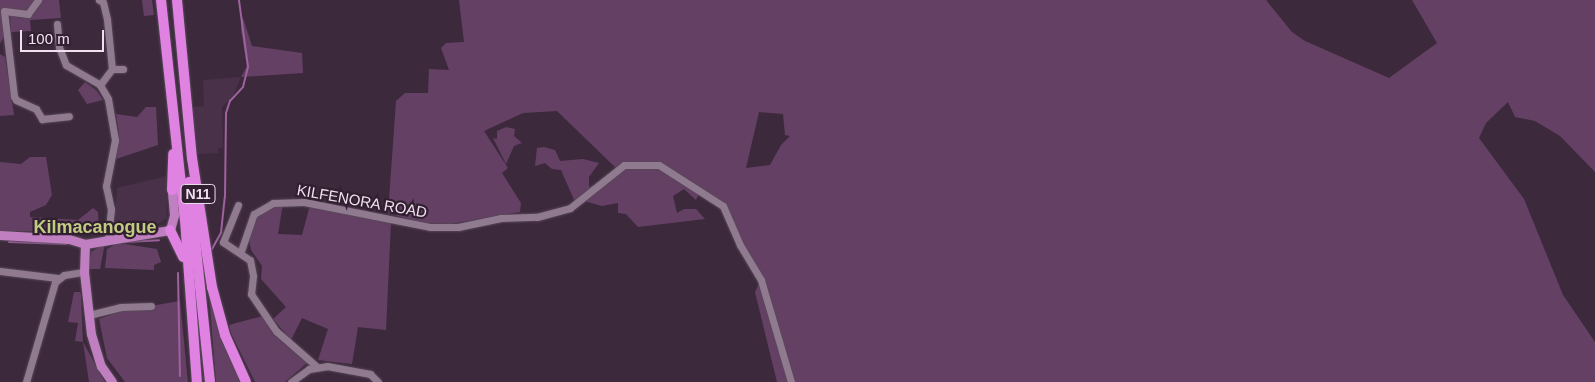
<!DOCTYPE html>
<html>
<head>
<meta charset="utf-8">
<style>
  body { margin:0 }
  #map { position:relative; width:1595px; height:382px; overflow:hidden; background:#3c2a3c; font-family:Helvetica,sans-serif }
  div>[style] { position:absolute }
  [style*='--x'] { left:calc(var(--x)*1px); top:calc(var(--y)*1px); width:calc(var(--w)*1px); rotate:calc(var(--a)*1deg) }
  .built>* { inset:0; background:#493149 }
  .green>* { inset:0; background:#654065 }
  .stream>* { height:2px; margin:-1px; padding:0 1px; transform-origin:1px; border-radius:1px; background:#9e629f }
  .roads { filter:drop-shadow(0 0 1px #584858) drop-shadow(0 0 1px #584858) }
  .minor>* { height:7px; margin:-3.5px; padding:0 3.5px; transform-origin:3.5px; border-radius:3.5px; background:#907a90 }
  .major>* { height:9px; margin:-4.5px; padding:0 4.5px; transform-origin:4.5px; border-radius:4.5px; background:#c07fc1 }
  .highway>* { height:10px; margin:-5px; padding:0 5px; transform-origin:5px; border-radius:5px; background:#e082e2 }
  span { translate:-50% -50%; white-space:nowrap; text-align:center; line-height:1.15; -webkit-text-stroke:4.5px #322032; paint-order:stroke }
  .shield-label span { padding:1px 4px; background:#322032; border:1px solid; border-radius:4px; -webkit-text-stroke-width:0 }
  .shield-label { font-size:14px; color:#efe2ee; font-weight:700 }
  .street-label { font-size:15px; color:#efe2ee }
  .quarter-label { font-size:18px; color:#c0cc80; font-weight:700 }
  .scale { position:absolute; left:20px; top:30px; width:84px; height:22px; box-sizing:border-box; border:2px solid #efe2ee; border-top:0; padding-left:6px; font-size:15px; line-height:18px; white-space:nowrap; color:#efe2ee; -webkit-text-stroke:4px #322032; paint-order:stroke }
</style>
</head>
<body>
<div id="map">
  <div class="built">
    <div style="clip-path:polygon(241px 77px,233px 96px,222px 107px,223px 148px,218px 148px,218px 153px,198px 154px,192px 107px,204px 106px,203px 80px)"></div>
    <div style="clip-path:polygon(166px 176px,167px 218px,152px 228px,114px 232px,117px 188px)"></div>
  </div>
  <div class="green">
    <div style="clip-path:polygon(0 0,35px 0,26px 11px,2px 8px,4px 36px,0 44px)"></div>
    <div style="clip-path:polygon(42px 0,59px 0,61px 18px,30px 20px,31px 31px,11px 32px,10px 16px,23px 18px,33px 15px)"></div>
    <div style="clip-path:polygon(142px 0,152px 0,154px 15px,144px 16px)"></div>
    <div style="clip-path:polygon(evenodd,459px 0,1266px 0,1292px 32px,1305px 41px,1389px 78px,1437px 43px,1412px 0,1595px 0,1595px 172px,1560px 136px,1535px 121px,1515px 117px,1508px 102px,1486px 123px,1479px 138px,1524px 199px,1563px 295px,1595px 342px,1595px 382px,777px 382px,755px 292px,761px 279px,723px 206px,659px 165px,617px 169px,557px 111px,523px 113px,484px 131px,508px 168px,502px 173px,521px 203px,520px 212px,450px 224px,421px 223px,388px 213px,396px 101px,405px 93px,428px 93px,429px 69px,449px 70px,441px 48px,446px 43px,464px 42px,459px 0,759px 112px,783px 114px,785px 135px,790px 136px,781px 145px,770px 165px,746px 168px,759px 112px)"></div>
    <div style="clip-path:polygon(243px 18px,252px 46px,302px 53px,303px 73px,241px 77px,247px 66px,241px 30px,241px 20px)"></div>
    <div style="clip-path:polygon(0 54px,5px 57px,14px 115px,0 116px)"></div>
    <div style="clip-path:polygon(85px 82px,96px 90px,103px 100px,87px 104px,78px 90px)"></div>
    <div style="clip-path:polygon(146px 107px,156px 107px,158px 145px,116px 159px,119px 135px,116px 114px,137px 117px)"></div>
    <div style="clip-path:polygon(506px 127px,515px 129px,514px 136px,522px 143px,514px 146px,506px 164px,493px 138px,497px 139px,497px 131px)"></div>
    <div style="clip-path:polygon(544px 147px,555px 150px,560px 161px,583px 159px,599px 163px,589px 177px,589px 187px,600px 183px,575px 202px,561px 170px,552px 169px,545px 163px,535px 166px,537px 148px)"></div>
    <div style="clip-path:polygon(30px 157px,46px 157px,52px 195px,46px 205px,30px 212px,30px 217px,78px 220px,93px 208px,98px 212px,99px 232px,0 231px,0 162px,21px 164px)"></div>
    <div style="clip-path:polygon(659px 166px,699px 193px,696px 200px,684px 189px,673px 196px,677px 213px,684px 209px,696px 209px,705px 219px,638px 227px,626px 214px,618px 213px,618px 203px,602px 206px,584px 201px,624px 168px)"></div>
    <div style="clip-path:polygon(283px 203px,278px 234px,302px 235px,310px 205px,391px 222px,386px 330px,358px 327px,352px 364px,318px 360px,328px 329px,302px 318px,291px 340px,273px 319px,286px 307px,261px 279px,262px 266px,251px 250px,249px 239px,258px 212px)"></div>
    <div style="clip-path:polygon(105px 243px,100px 269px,88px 269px,91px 252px)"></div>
    <div style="clip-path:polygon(118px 243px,157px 249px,161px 262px,154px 265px,154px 270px,105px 268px,107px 249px)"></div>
    <div style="clip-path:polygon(208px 281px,244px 382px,216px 382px)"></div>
    <div style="clip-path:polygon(74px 292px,80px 292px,81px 295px,83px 342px,105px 382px,89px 382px,83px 342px,75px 341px,78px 323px,68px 322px)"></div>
    <div style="clip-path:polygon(180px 301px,188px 382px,125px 382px,107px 358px,99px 319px,121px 311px)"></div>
    <div style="clip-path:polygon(263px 316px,273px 334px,307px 363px,285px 382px,255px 382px,231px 333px,229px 325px)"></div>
  </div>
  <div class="stream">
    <div style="--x:9;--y:242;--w:57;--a:2"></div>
    <div style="--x:125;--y:242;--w:34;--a:-3"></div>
    <div style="--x:212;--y:249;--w:18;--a:-61"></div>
    <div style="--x:221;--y:233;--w:36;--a:-84"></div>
    <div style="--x:225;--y:197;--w:84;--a:-89.3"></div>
    <div style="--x:226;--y:113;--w:13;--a:-72"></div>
    <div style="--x:230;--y:101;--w:19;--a:-47"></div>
    <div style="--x:243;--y:87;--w:21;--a:-76"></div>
    <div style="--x:248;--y:67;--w:68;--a:-97.7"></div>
    <div style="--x:178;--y:273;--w:103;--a:88.9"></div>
  </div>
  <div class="roads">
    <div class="minor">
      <div style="--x:38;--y:0;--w:17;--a:126"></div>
      <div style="--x:28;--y:14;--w:24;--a:-173"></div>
      <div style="--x:4;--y:11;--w:86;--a:83.3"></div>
      <div style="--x:14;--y:96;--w:4;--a:63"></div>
      <div style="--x:16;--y:100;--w:22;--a:24"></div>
      <div style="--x:36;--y:109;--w:12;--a:59"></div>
      <div style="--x:42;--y:119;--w:27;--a:-6"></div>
      <div style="--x:99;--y:0;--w:4;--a:27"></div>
      <div style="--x:103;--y:2;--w:17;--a:77"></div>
      <div style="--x:107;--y:19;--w:50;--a:84.3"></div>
      <div style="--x:112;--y:69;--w:20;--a:127"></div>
      <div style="--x:57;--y:24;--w:23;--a:85"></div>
      <div style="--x:59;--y:47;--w:19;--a:69"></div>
      <div style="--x:66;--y:65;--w:39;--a:30"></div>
      <div style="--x:100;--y:85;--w:16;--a:60"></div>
      <div style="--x:108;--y:99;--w:42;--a:80.3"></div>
      <div style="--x:115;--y:140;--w:47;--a:101.1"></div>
      <div style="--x:106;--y:186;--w:24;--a:78"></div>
      <div style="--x:111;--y:209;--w:29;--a:96"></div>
      <div style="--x:112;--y:69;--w:11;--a:0"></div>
      <div style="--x:238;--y:205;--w:40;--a:112"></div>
      <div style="--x:223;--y:242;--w:32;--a:34"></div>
      <div style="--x:250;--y:260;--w:16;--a:79"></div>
      <div style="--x:253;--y:276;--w:18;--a:96"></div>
      <div style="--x:251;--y:294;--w:45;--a:56"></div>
      <div style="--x:276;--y:331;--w:53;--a:41.2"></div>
      <div style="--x:241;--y:251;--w:39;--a:-71"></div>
      <div style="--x:254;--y:214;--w:22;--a:-30"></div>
      <div style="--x:273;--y:203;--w:31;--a:-2"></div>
      <div style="--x:304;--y:202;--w:128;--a:11.2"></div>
      <div style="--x:430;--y:227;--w:28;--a:0"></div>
      <div style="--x:458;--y:227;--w:44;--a:-11.8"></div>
      <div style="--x:501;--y:218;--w:36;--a:-2"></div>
      <div style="--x:537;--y:217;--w:34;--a:-15"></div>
      <div style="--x:570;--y:208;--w:69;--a:-38.5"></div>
      <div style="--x:624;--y:165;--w:35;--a:0"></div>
      <div style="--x:659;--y:165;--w:76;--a:32.6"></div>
      <div style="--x:723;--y:206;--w:43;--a:66.4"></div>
      <div style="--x:740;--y:245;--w:41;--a:59"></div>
      <div style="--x:761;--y:280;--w:106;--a:73.6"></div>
      <div style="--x:0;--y:271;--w:58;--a:6.9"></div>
      <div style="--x:89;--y:315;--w:33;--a:-14"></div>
      <div style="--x:121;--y:307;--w:30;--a:-2"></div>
      <div style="--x:26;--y:382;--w:104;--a:-73.8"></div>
      <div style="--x:55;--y:282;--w:11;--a:-38"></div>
      <div style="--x:64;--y:275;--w:20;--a:-9"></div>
      <div style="--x:291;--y:382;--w:22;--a:-36"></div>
      <div style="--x:309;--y:369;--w:18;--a:-9"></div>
      <div style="--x:327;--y:366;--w:44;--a:10.5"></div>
      <div style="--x:370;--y:374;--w:11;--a:45"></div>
    </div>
    <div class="major">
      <div style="--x:0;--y:235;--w:69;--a:3.3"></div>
      <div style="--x:69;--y:239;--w:17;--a:17"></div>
      <div style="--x:85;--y:244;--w:86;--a:-9.4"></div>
      <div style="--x:170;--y:230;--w:16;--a:-75"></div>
      <div style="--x:174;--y:215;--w:25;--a:-95"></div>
      <div style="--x:85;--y:244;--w:28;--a:92"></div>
      <div style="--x:84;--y:272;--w:62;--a:83.6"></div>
      <div style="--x:91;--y:334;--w:34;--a:73"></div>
      <div style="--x:101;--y:366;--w:19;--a:55"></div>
    </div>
    <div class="highway">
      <div style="--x:161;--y:0;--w:221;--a:83.8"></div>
      <div style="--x:185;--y:220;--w:162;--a:85.8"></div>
      <div style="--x:177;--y:0;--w:159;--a:84.6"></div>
      <div style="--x:192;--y:158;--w:131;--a:81.2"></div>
      <div style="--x:212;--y:287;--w:50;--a:74.8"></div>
      <div style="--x:225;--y:335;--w:51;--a:65.9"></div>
      <div style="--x:189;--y:182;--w:201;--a:84"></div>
      <div style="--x:172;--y:190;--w:36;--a:-88"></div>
      <div style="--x:170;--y:230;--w:30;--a:64"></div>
    </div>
  </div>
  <div class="shield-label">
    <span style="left:198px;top:194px">N11</span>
  </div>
  <div class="street-label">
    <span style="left:362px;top:201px;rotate:10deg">KILFENORA ROAD</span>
  </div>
  <div class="quarter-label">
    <span style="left:95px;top:227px">Kilmacanogue</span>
  </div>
  <div class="scale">100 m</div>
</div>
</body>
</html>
